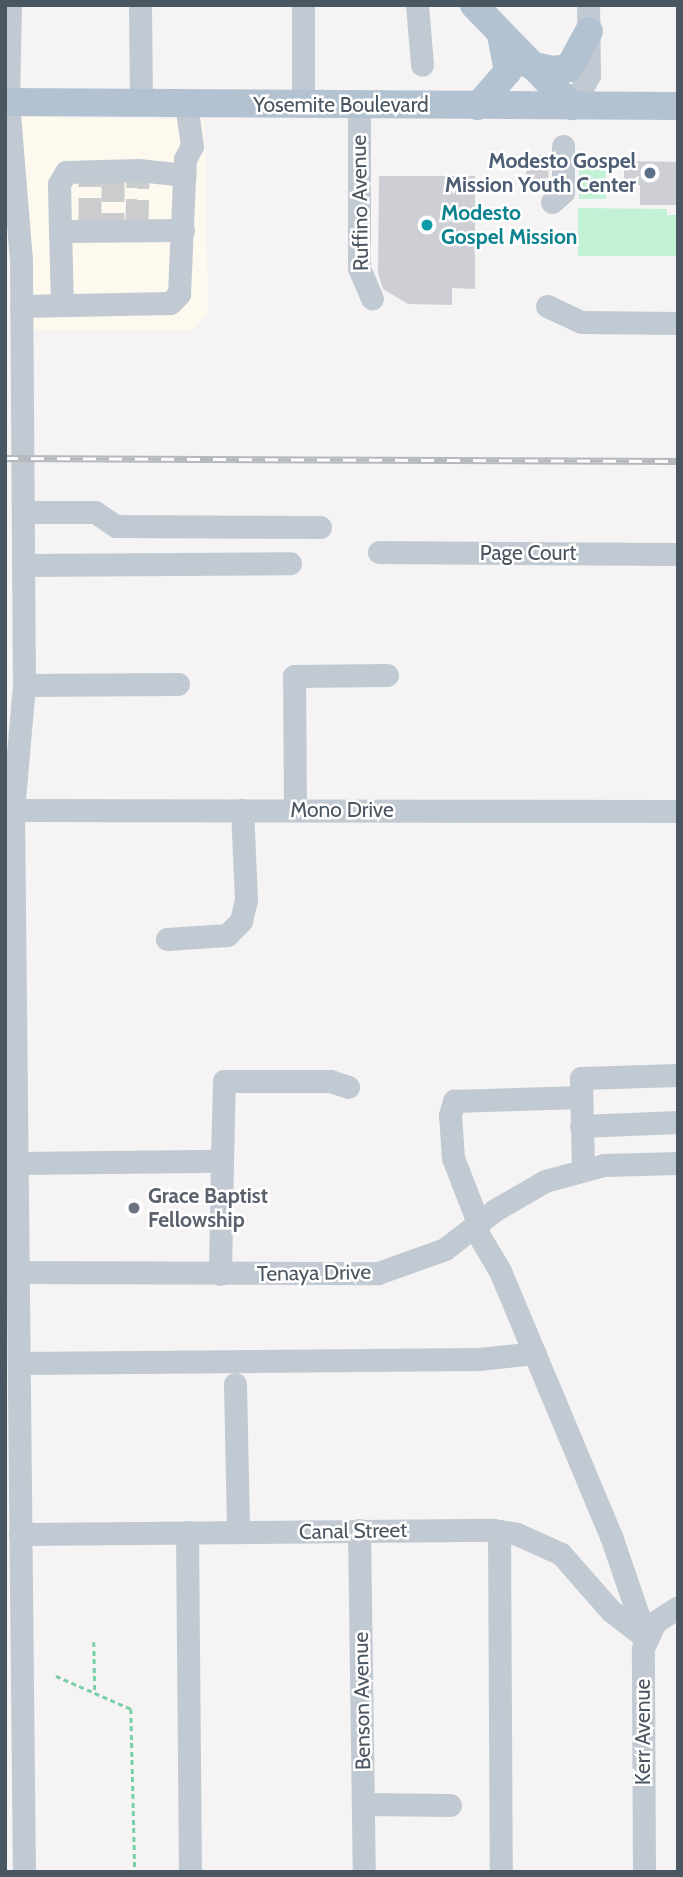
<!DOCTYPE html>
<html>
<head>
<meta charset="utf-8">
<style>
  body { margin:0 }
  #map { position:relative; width:683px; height:1877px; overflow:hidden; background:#f5f3f3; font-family:Cabin,sans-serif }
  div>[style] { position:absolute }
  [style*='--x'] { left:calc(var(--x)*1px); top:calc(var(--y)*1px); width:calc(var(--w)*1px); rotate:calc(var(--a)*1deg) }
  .commercial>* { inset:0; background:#fdf9ef }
  .green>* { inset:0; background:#c3f1d5 }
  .building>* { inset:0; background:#cdcfd5 }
  .minor-tunnel>* { height:23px; margin-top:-11.5px; transform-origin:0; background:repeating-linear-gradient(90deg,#caccce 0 23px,transparent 0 34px) }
  .path>* { height:2.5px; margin-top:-1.25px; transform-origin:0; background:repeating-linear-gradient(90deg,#7ad0a6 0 5px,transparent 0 8.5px) }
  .minor>* { height:23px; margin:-11.5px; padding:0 11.5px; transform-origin:11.5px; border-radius:11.5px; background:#c1cad2 }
  .major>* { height:28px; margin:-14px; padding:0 14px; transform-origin:14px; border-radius:14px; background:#b3c2d1 }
  .rail>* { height:7px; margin-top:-3.5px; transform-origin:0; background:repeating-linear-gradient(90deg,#fff 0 13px,#b5b8bd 0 26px); box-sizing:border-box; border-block:2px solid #b5b8bd }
  .dots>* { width:19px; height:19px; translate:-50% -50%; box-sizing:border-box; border:4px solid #fff; border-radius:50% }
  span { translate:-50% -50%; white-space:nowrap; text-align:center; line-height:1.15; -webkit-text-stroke:5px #fff; paint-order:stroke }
  .street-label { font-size:21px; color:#4a5661 }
  .service-label { font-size:21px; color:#4e5e75; font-weight:700 }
  .right { translate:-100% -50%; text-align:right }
  .culture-label { font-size:21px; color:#0d838f; font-weight:700 }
  .left { translate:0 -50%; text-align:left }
  .worship-label { font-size:21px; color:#5b616d; font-weight:700 }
  .frame { position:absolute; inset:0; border:7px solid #4a5661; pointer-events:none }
</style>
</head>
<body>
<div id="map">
  <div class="commercial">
    <div style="clip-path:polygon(19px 117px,204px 119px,208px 314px,193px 330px,25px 330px)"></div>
  </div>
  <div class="green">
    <div style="clip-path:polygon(579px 165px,606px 165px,606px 199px,579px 199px)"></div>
    <div style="clip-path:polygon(578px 208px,667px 209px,667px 215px,677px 215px,677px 256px,578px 256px)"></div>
  </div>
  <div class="building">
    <div style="clip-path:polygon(526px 155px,549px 155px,548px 185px,532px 185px,532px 177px,526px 177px)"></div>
    <div style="clip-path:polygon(624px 161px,677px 162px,676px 205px,640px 205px,640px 185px,624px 185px)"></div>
    <div style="clip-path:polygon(379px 176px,475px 176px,475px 289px,452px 288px,452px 305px,408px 304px,383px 289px,378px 273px)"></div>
  </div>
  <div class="minor-tunnel">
    <div style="--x:113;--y:179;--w:42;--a:90"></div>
    <div style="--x:90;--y:220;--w:41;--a:-90"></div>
    <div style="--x:137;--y:222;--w:43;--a:-88.7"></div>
  </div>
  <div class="path">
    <div style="--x:94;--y:1642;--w:51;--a:88.9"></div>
    <div style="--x:56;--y:1676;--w:82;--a:23.7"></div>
    <div style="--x:131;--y:1709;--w:163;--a:88.6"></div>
  </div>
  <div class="minor">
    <div style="--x:10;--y:5;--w:97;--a:91.2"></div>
    <div style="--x:8;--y:102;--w:160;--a:85.3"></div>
    <div style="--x:21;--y:261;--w:424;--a:89.6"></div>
    <div style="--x:24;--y:685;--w:125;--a:95"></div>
    <div style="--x:13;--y:810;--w:1062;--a:89.41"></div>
    <div style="--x:140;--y:5;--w:98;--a:89.4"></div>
    <div style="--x:417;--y:5;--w:60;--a:85.2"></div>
    <div style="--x:303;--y:106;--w:101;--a:-90"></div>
    <div style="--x:359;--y:106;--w:162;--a:90"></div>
    <div style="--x:359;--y:268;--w:33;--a:67"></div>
    <div style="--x:572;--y:106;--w:35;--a:-61"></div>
    <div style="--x:589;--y:75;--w:70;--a:-90.8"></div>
    <div style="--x:552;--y:202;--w:15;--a:-42"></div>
    <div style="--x:563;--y:192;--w:46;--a:-90"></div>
    <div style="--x:60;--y:231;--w:47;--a:-91.2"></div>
    <div style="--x:59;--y:184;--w:14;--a:-60"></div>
    <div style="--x:66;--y:172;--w:72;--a:-1.6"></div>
    <div style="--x:138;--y:170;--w:47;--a:6.1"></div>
    <div style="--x:62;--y:305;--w:74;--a:-91.5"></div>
    <div style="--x:60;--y:231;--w:123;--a:-0.5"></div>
    <div style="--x:21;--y:306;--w:149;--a:-1.2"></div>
    <div style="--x:170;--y:303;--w:13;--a:-45"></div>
    <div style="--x:179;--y:294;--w:135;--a:-87.5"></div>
    <div style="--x:185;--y:159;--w:15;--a:-62"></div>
    <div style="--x:192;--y:146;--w:42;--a:-98.1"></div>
    <div style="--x:547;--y:306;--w:38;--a:25"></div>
    <div style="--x:582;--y:322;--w:96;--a:0.6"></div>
    <div style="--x:23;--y:512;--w:72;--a:0"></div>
    <div style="--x:95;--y:512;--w:25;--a:34"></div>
    <div style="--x:116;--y:526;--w:204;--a:0.3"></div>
    <div style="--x:379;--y:552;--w:299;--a:0.4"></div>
    <div style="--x:23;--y:565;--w:267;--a:-0.4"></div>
    <div style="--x:24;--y:685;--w:154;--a:-0.4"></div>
    <div style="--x:5;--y:810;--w:673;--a:0.09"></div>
    <div style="--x:295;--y:810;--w:134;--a:-90.4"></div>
    <div style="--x:294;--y:676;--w:93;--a:-0.6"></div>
    <div style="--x:167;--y:939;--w:60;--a:-3.8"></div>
    <div style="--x:227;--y:935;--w:20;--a:-45"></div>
    <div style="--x:241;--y:921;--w:22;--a:-77"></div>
    <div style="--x:246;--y:900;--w:90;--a:-92.5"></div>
    <div style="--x:581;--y:1126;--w:97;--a:-2.4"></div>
    <div style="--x:222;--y:1161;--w:80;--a:-88.6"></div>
    <div style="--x:224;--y:1081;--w:106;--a:0"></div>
    <div style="--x:330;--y:1081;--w:19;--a:18"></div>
    <div style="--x:17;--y:1163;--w:205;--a:-0.6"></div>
    <div style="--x:222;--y:1161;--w:113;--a:91"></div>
    <div style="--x:583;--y:1169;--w:91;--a:-91.3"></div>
    <div style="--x:581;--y:1078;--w:97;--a:-1.8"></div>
    <div style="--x:479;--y:1225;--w:72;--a:-111.2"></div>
    <div style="--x:453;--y:1158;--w:43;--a:-94"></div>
    <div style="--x:450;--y:1115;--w:15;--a:-74"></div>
    <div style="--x:454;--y:1101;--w:127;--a:-1.8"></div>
    <div style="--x:475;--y:1229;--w:49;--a:59.2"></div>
    <div style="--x:500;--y:1271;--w:287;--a:67.3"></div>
    <div style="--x:611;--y:1536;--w:108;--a:71.1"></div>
    <div style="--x:5;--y:1272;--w:373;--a:0.2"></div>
    <div style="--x:378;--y:1273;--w:71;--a:-19.7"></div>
    <div style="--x:445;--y:1249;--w:63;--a:-38"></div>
    <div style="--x:495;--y:1210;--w:58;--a:-30.1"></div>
    <div style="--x:545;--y:1181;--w:61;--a:-15.2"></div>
    <div style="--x:604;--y:1165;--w:74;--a:-1.5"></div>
    <div style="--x:19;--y:1363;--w:460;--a:-0.5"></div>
    <div style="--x:479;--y:1359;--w:56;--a:-6.1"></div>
    <div style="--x:235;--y:1384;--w:148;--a:88.8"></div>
    <div style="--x:359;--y:1530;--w:342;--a:89.2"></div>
    <div style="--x:499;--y:1531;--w:341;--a:89.7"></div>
    <div style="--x:187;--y:1532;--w:340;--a:89.5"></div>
    <div style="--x:20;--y:1534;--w:473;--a:-0.5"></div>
    <div style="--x:493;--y:1530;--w:24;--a:9"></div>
    <div style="--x:517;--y:1534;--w:48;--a:24.4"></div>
    <div style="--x:561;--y:1554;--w:76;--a:48.7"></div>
    <div style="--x:611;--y:1611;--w:44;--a:37.6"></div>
    <div style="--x:364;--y:1804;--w:86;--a:0.7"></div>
    <div style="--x:644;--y:1872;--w:224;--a:-90.3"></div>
    <div style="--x:643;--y:1648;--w:29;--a:-65"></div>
    <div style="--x:655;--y:1622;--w:27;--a:-33"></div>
  </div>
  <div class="major">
    <div style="--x:474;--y:5;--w:141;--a:45.9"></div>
    <div style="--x:530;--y:65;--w:22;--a:13"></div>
    <div style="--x:551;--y:70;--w:18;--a:-6"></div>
    <div style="--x:569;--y:68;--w:42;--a:-61.6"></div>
    <div style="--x:5;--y:102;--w:673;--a:0.34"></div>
    <div style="--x:478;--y:106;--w:46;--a:-49.4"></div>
    <div style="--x:508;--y:71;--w:37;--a:-101"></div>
  </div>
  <div class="rail">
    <div style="--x:5;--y:458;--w:673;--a:0.26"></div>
  </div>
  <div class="dots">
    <div style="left:650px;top:173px;background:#5c6f8a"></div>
    <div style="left:427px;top:225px;background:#0f9aa8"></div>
    <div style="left:134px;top:1208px;background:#6b7280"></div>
  </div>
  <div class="street-label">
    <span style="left:341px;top:105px">Yosemite Boulevard</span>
    <span style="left:360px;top:203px;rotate:-91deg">Ruffino Avenue</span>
    <span style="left:528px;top:553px">Page Court</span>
    <span style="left:342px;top:810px">Mono Drive</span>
    <span style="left:314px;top:1273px;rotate:-1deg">Tenaya Drive</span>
    <span style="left:353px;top:1531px;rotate:-1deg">Canal Street</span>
    <span style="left:362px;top:1701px;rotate:-91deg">Benson Avenue</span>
    <span style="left:643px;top:1732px;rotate:-90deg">Kerr Avenue</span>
  </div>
  <div class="service-label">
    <span class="right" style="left:636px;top:173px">Modesto Gospel<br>Mission Youth Center</span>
  </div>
  <div class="culture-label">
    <span class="left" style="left:441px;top:225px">Modesto<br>Gospel Mission</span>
  </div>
  <div class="worship-label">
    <span class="left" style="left:148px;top:1208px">Grace Baptist<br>Fellowship</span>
  </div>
  <div class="frame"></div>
</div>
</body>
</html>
